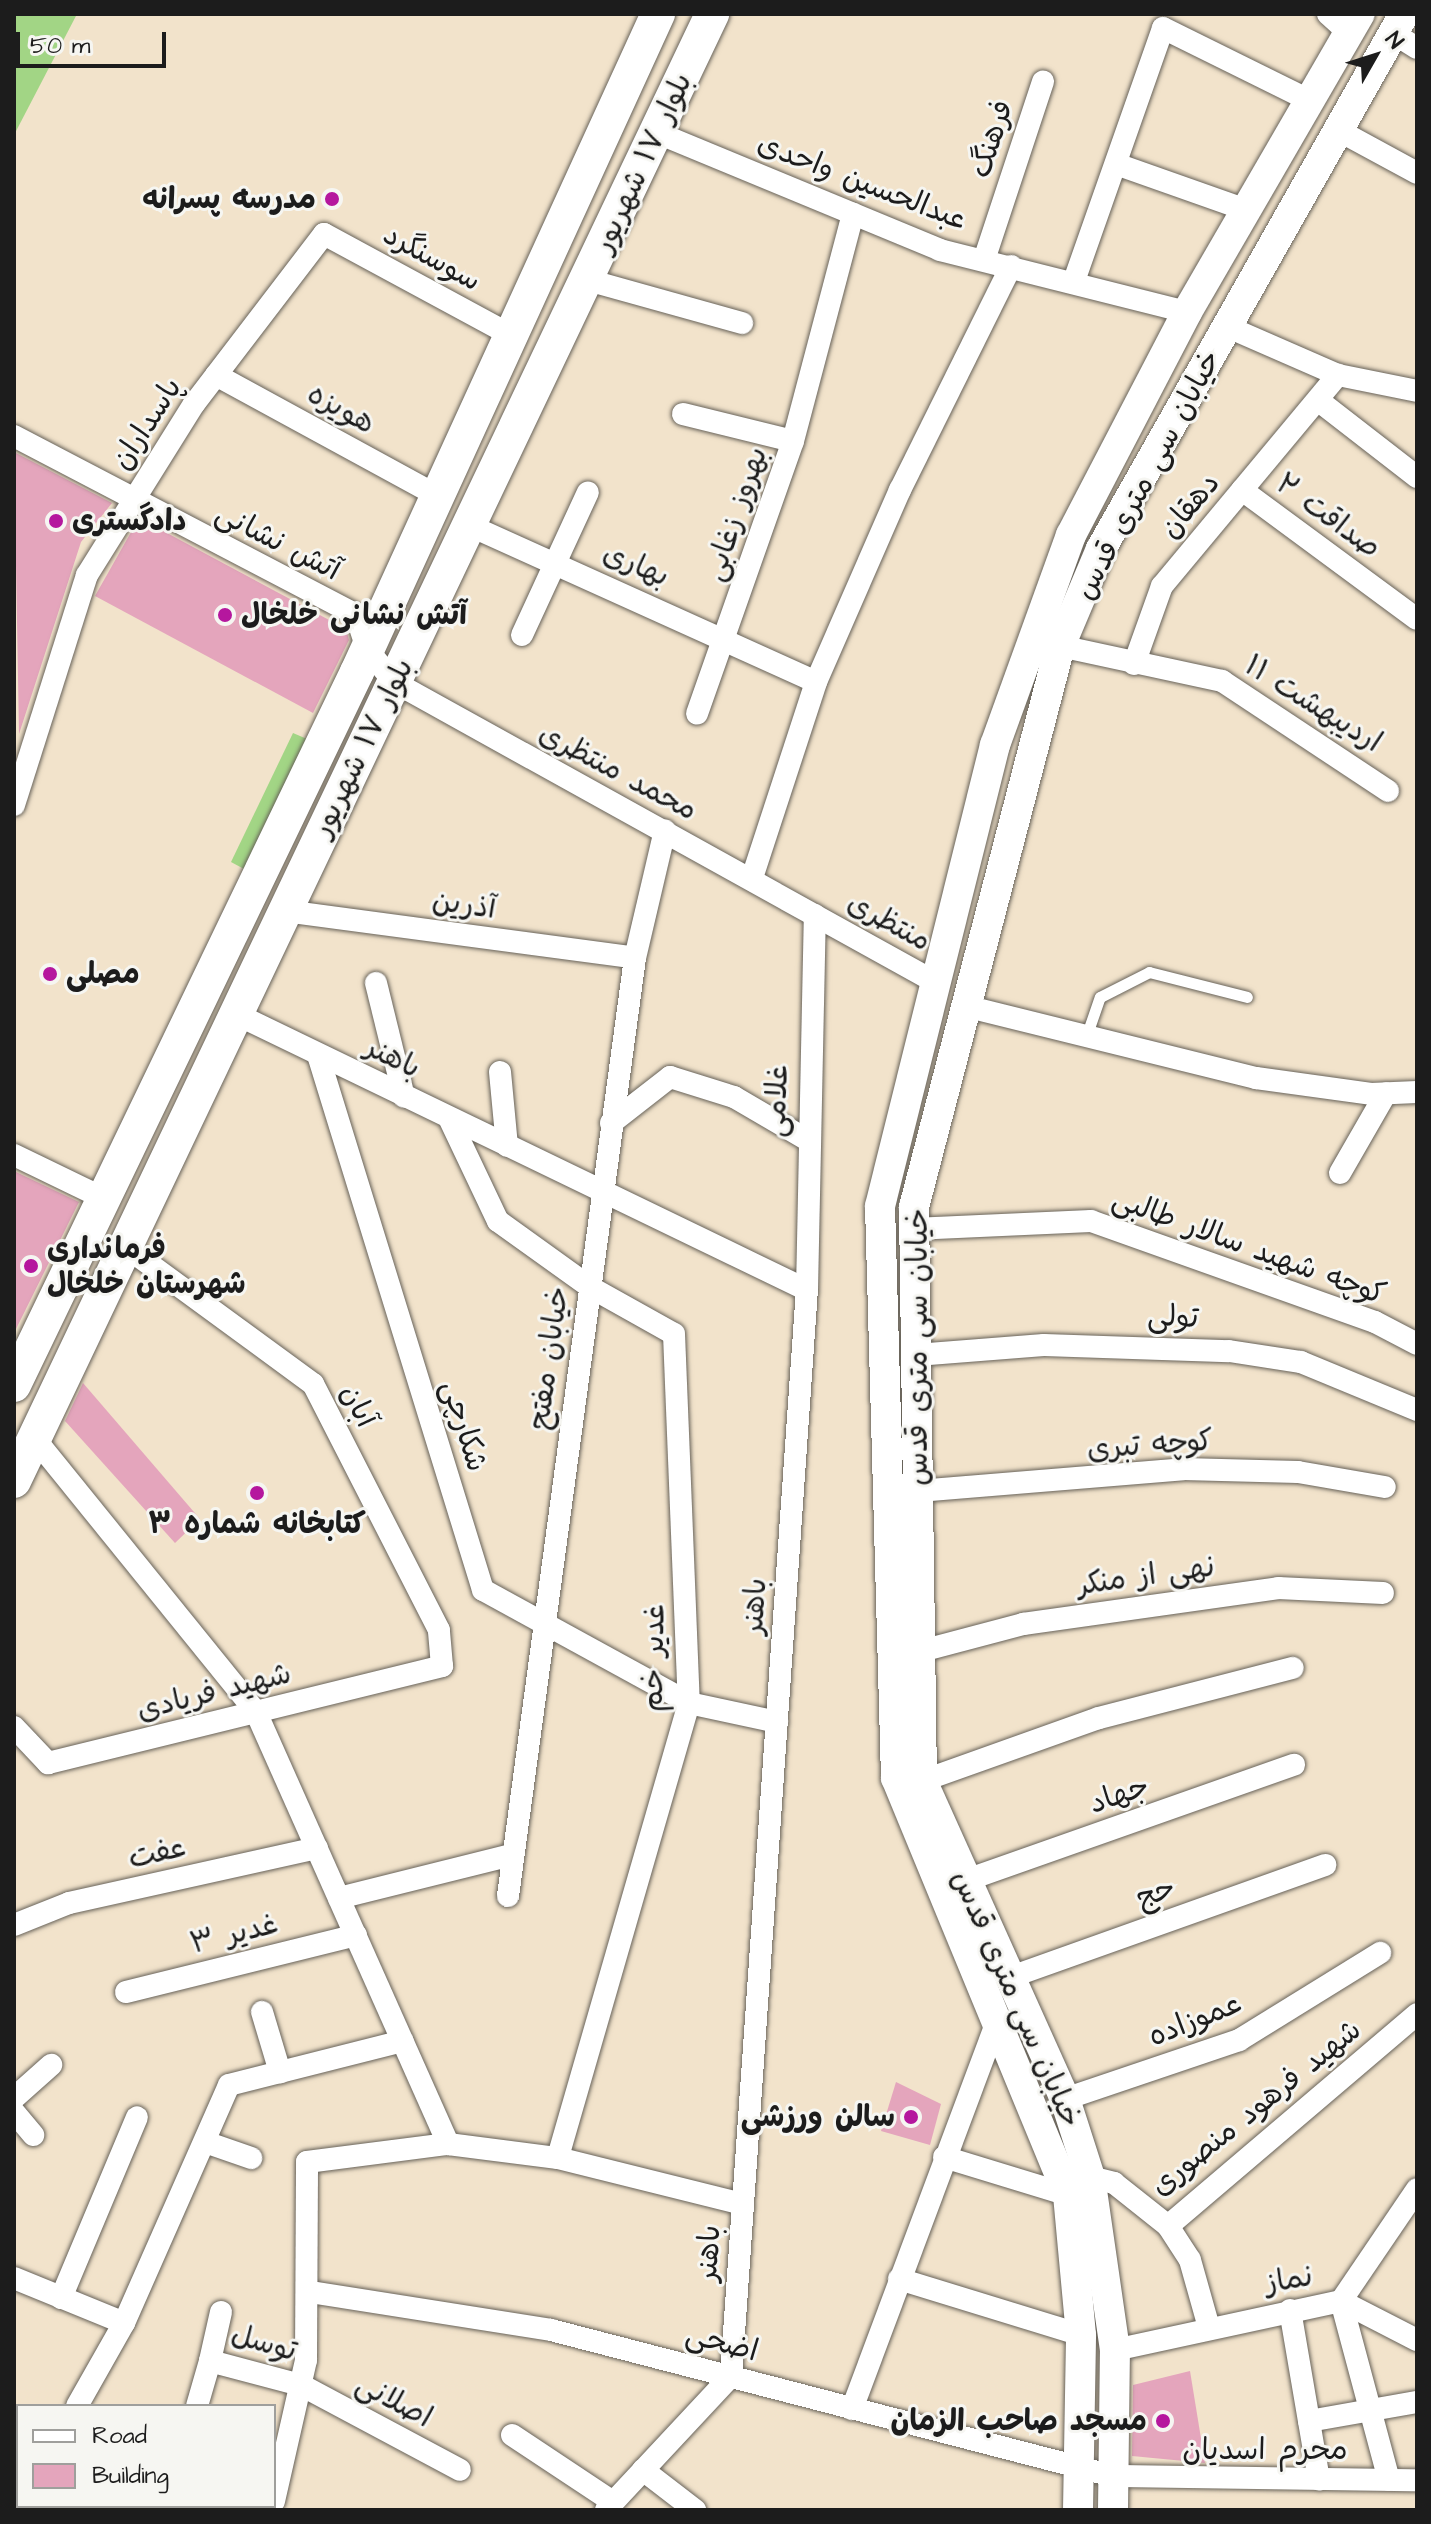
<!DOCTYPE html>
<html>
<head>
<meta charset="utf-8">
<style>
  body { margin:0 }
  #map { position:relative; width:1431px; height:2524px; overflow:hidden; background:#f2e3cb; font-family:"Architects Daughter","Playpen Sans Arabic",sans-serif }
  div>[style] { position:absolute }
  [style*='--x'] { left:calc(var(--x)*1px); top:calc(var(--y)*1px); width:calc(var(--w)*1px); rotate:calc(var(--a)*1deg) }
  .green>* { inset:0; background:#a2d585 }
  .building>* { inset:0; background:#e4a5bc }
  .roads { filter:drop-shadow(0 0 2px #676259) drop-shadow(0 0 2px #676259) }
  .lane>* { height:11px; margin:-5.5px; padding:0 5.5px; transform-origin:5.5px; border-radius:5.5px; background:#fff }
  .street>* { height:22px; margin:-11px; padding:0 11px; transform-origin:11px; border-radius:11px; background:#fff }
  .secondary>* { height:30px; margin:-15px; padding:0 15px; transform-origin:15px; border-radius:15px; background:#fff }
  .primary>* { height:34px; margin:-17px; padding:0 17px; transform-origin:17px; border-radius:17px; background:#fff }
  .dots>* { width:22px; height:22px; translate:-50% -50%; box-sizing:border-box; border:4px solid #f6f6f2; border-radius:50% }
  span { translate:-50% -50%; white-space:nowrap; text-align:center; line-height:1.15; -webkit-text-stroke:6px #f6f6f2; paint-order:stroke }
  .street-label { font-size:30px; color:#1c1c1c }
  .poi-label { font-size:30px; color:#1c1c1c; font-weight:700 }
  .right { translate:-100% -50%; text-align:right }
  .left { translate:0 -50%; text-align:left }
  .frame { position:absolute; inset:0; border:16px solid #1c1c1c; pointer-events:none }
  .legend { position:absolute; left:16px; top:2404px; width:260px; height:104px; box-sizing:border-box; background:#f6f6f2; border:2px solid #9f9f9c; margin:0; padding:10px 14px; list-style:none; font-size:24px; color:#1c1c1c }
  .legend li { display:flex; align-items:center; gap:16px; height:40px }
  .legend b { width:40px; border:2px solid #9f9f9c }
  .north { position:absolute; left:1335px; top:16px; width:80px; height:80px; -webkit-text-stroke:6px #f6f6f2; paint-order:stroke; rotate:51deg; font-size:22px; font-weight:700; line-height:32px; text-align:center; color:#1c1c1c }
  .north::after { content:''; display:block; margin:auto; width:28px; height:36px; background:#1c1c1c; clip-path:polygon(50% 0,100% 100%,50% 72%,0 100%) }
  .scale { position:absolute; left:16px; top:32px; width:150px; height:36px; box-sizing:border-box; border:4px solid #1c1c1c; border-top:0; padding-left:10px; font-size:24px; line-height:28px; white-space:nowrap; color:#1c1c1c; -webkit-text-stroke:6px #f6f6f2; paint-order:stroke }
</style>
</head>
<body>
<div id="map">
  <div class="green">
    <div style="clip-path:polygon(14px 14px,77px 14px,14px 135px)"></div>
    <div style="clip-path:polygon(293px 733px,307px 739px,244px 869px,231px 862px)"></div>
  </div>
  <div class="building">
    <div style="clip-path:polygon(14px 452px,112px 503px,81px 542px,19px 734px)"></div>
    <div style="clip-path:polygon(139px 518px,346px 629px,349px 640px,313px 713px,95px 596px)"></div>
    <div style="clip-path:polygon(14px 1171px,79px 1202px,14px 1333px)"></div>
    <div style="clip-path:polygon(83px 1383px,200px 1519px,175px 1543px,65px 1421px)"></div>
    <div style="clip-path:polygon(896px 2082px,941px 2104px,930px 2145px,881px 2131px)"></div>
    <div style="clip-path:polygon(1190px 2371px,1205px 2463px,1132px 2456px,1133px 2385px)"></div>
  </div>
  <div class="roads">
    <div class="lane">
      <div style="--x:1087;--y:1034;--w:39;--a:-71"></div>
      <div style="--x:1100;--y:997;--w:55;--a:-27"></div>
      <div style="--x:1149;--y:972;--w:101;--a:14.3"></div>
    </div>
    <div class="street">
      <div style="--x:1328;--y:14;--w:28;--a:42"></div>
      <div style="--x:1393;--y:33;--w:28;--a:32"></div>
      <div style="--x:1336;--y:129;--w:92;--a:28.5"></div>
      <div style="--x:658;--y:133;--w:305;--a:22.5"></div>
      <div style="--x:940;--y:250;--w:255;--a:14.1"></div>
      <div style="--x:1119;--y:165;--w:135;--a:19.5"></div>
      <div style="--x:984;--y:260;--w:188;--a:-71.7"></div>
      <div style="--x:588;--y:280;--w:160;--a:15.6"></div>
      <div style="--x:1074;--y:281;--w:268;--a:-70.6"></div>
      <div style="--x:1163;--y:28;--w:163;--a:26.3"></div>
      <div style="--x:1228;--y:327;--w:120;--a:23.6"></div>
      <div style="--x:1338;--y:375;--w:81;--a:11.4"></div>
      <div style="--x:216;--y:375;--w:253;--a:28.6"></div>
      <div style="--x:1319;--y:401;--w:124;--a:37.8"></div>
      <div style="--x:683;--y:414;--w:113;--a:13.8"></div>
      <div style="--x:793;--y:441;--w:289;--a:109.4"></div>
      <div style="--x:14;--y:436;--w:386;--a:27.6"></div>
      <div style="--x:356;--y:615;--w:36;--a:72"></div>
      <div style="--x:367;--y:649;--w:43;--a:50.7"></div>
      <div style="--x:394;--y:682;--w:619;--a:29.01"></div>
      <div style="--x:793;--y:441;--w:235;--a:-75.2"></div>
      <div style="--x:1242;--y:490;--w:217;--a:36.4"></div>
      <div style="--x:473;--y:527;--w:376;--a:24.3"></div>
      <div style="--x:522;--y:635;--w:157;--a:-65.2"></div>
      <div style="--x:1060;--y:646;--w:166;--a:12.2"></div>
      <div style="--x:1222;--y:681;--w:199;--a:33.5"></div>
      <div style="--x:1134;--y:664;--w:83;--a:-70.3"></div>
      <div style="--x:1162;--y:586;--w:275;--a:-50.2"></div>
      <div style="--x:14;--y:805;--w:241;--a:-72.4"></div>
      <div style="--x:87;--y:575;--w:202;--a:-58"></div>
      <div style="--x:194;--y:404;--w:214;--a:-52.6"></div>
      <div style="--x:324;--y:234;--w:213;--a:28.4"></div>
      <div style="--x:752;--y:878;--w:206;--a:-71.9"></div>
      <div style="--x:816;--y:682;--w:210;--a:-66.4"></div>
      <div style="--x:900;--y:490;--w:250;--a:-63.6"></div>
      <div style="--x:285;--y:911;--w:353;--a:7.6"></div>
      <div style="--x:376;--y:983;--w:117;--a:76.2"></div>
      <div style="--x:969;--y:1007;--w:296;--a:13.9"></div>
      <div style="--x:1256;--y:1078;--w:116;--a:7.9"></div>
      <div style="--x:1371;--y:1094;--w:46;--a:-2.5"></div>
      <div style="--x:236;--y:1014;--w:634;--a:25.8"></div>
      <div style="--x:318;--y:1055;--w:560;--a:72.86"></div>
      <div style="--x:483;--y:1590;--w:235;--a:28.7"></div>
      <div style="--x:689;--y:1703;--w:90;--a:12.2"></div>
      <div style="--x:500;--y:1072;--w:74;--a:84.6"></div>
      <div style="--x:449;--y:1118;--w:114;--a:64.6"></div>
      <div style="--x:498;--y:1221;--w:113;--a:35.7"></div>
      <div style="--x:590;--y:1287;--w:96;--a:29.2"></div>
      <div style="--x:674;--y:1334;--w:369;--a:87.7"></div>
      <div style="--x:689;--y:1703;--w:473;--a:106.1"></div>
      <div style="--x:611;--y:1123;--w:75;--a:-37.9"></div>
      <div style="--x:670;--y:1077;--w:67;--a:17.4"></div>
      <div style="--x:734;--y:1097;--w:83;--a:30.3"></div>
      <div style="--x:14;--y:1155;--w:99;--a:25.8"></div>
      <div style="--x:1340;--y:1173;--w:92;--a:-60.1"></div>
      <div style="--x:913;--y:1229;--w:178;--a:-2.6"></div>
      <div style="--x:1091;--y:1221;--w:301;--a:19.6"></div>
      <div style="--x:1375;--y:1322;--w:47;--a:27.6"></div>
      <div style="--x:916;--y:1355;--w:128;--a:-4.5"></div>
      <div style="--x:1044;--y:1345;--w:185;--a:1.9"></div>
      <div style="--x:1229;--y:1351;--w:73;--a:8.7"></div>
      <div style="--x:1301;--y:1362;--w:126;--a:22.5"></div>
      <div style="--x:35;--y:1439;--w:351;--a:51"></div>
      <div style="--x:256;--y:1712;--w:473;--a:66"></div>
      <div style="--x:918;--y:1491;--w:266;--a:-4.7"></div>
      <div style="--x:1183;--y:1469;--w:115;--a:1.5"></div>
      <div style="--x:1298;--y:1472;--w:88;--a:9.8"></div>
      <div style="--x:921;--y:1651;--w:106;--a:-14.8"></div>
      <div style="--x:1023;--y:1624;--w:258;--a:-8"></div>
      <div style="--x:1278;--y:1588;--w:105;--a:2.7"></div>
      <div style="--x:14;--y:1727;--w:50;--a:46.6"></div>
      <div style="--x:48;--y:1763;--w:406;--a:-13.8"></div>
      <div style="--x:442;--y:1666;--w:36;--a:-95"></div>
      <div style="--x:439;--y:1630;--w:276;--a:-117.1"></div>
      <div style="--x:313;--y:1384;--w:232;--a:-143.8"></div>
      <div style="--x:922;--y:1781;--w:188;--a:-19.6"></div>
      <div style="--x:1099;--y:1718;--w:200;--a:-14.5"></div>
      <div style="--x:964;--y:1881;--w:350;--a:-19.4"></div>
      <div style="--x:508;--y:1896;--w:947;--a:-82.29"></div>
      <div style="--x:635;--y:958;--w:131;--a:-76.8"></div>
      <div style="--x:339;--y:1898;--w:177;--a:-14"></div>
      <div style="--x:14;--y:1925;--w:59;--a:-21.8"></div>
      <div style="--x:69;--y:1903;--w:254;--a:-12.5"></div>
      <div style="--x:1008;--y:1978;--w:337;--a:-19.6"></div>
      <div style="--x:126;--y:1992;--w:237;--a:-13.9"></div>
      <div style="--x:262;--y:2012;--w:63;--a:73.3"></div>
      <div style="--x:14;--y:2098;--w:50;--a:-41.7"></div>
      <div style="--x:1065;--y:2099;--w:184;--a:-18.7"></div>
      <div style="--x:1239;--y:2040;--w:166;--a:-31.7"></div>
      <div style="--x:14;--y:2112;--w:30;--a:50"></div>
      <div style="--x:205;--y:2142;--w:49;--a:19.2"></div>
      <div style="--x:944;--y:2157;--w:130;--a:17"></div>
      <div style="--x:1090;--y:2177;--w:25;--a:14"></div>
      <div style="--x:1114;--y:2183;--w:69;--a:38.5"></div>
      <div style="--x:1168;--y:2226;--w:327;--a:-40.4"></div>
      <div style="--x:1168;--y:2226;--w:40;--a:57.1"></div>
      <div style="--x:1190;--y:2260;--w:66;--a:74.3"></div>
      <div style="--x:14;--y:2278;--w:119;--a:22.2"></div>
      <div style="--x:899;--y:2279;--w:190;--a:17.1"></div>
      <div style="--x:311;--y:2292;--w:243;--a:9"></div>
      <div style="--x:551;--y:2330;--w:581;--a:14.56"></div>
      <div style="--x:1113;--y:2476;--w:304;--a:0.8"></div>
      <div style="--x:61;--y:2298;--w:196;--a:-67.2"></div>
      <div style="--x:1341;--y:2301;--w:185;--a:75"></div>
      <div style="--x:1341;--y:2301;--w:85;--a:27.2"></div>
      <div style="--x:1290;--y:2310;--w:172;--a:80.3"></div>
      <div style="--x:221;--y:2312;--w:50;--a:102.7"></div>
      <div style="--x:210;--y:2361;--w:94;--a:14.8"></div>
      <div style="--x:301;--y:2385;--w:180;--a:28.1"></div>
      <div style="--x:1115;--y:2350;--w:231;--a:-12.2"></div>
      <div style="--x:1341;--y:2301;--w:135;--a:-55.8"></div>
      <div style="--x:77;--y:2406;--w:95;--a:-60.5"></div>
      <div style="--x:124;--y:2323;--w:260;--a:-66.2"></div>
      <div style="--x:229;--y:2085;--w:179;--a:-14.2"></div>
      <div style="--x:197;--y:2406;--w:47;--a:-73.9"></div>
      <div style="--x:852;--y:2409;--w:413;--a:-69.5"></div>
      <div style="--x:1309;--y:2421;--w:110;--a:-10"></div>
      <div style="--x:512;--y:2435;--w:121;--a:33.6"></div>
      <div style="--x:643;--y:2470;--w:66;--a:37.6"></div>
      <div style="--x:14;--y:2488;--w:5;--a:37"></div>
      <div style="--x:274;--y:2501;--w:145;--a:-77.2"></div>
      <div style="--x:306;--y:2360;--w:198;--a:-89.7"></div>
      <div style="--x:307;--y:2162;--w:142;--a:-7.3"></div>
      <div style="--x:448;--y:2144;--w:111;--a:7.3"></div>
      <div style="--x:558;--y:2158;--w:190;--a:14"></div>
      <div style="--x:37;--y:2506;--w:6;--a:39"></div>
      <div style="--x:17;--y:2510;--w:5;--a:-53"></div>
      <div style="--x:606;--y:2510;--w:183;--a:-47"></div>
      <div style="--x:731;--y:2376;--w:1089;--a:-86"></div>
      <div style="--x:807;--y:1290;--w:375;--a:-88.8"></div>
    </div>
    <div class="secondary">
      <div style="--x:1078;--y:2510;--w:175;--a:-89"></div>
      <div style="--x:1081;--y:2335;--w:141;--a:-95.3"></div>
      <div style="--x:1068;--y:2195;--w:451;--a:-112.4"></div>
      <div style="--x:896;--y:1778;--w:572;--a:-91.6"></div>
      <div style="--x:880;--y:1206;--w:475;--a:-76"></div>
      <div style="--x:995;--y:745;--w:223;--a:-70.1"></div>
      <div style="--x:1071;--y:535;--w:251;--a:-62.5"></div>
      <div style="--x:1187;--y:312;--w:345;--a:-59.9"></div>
      <div style="--x:1113;--y:2510;--w:160;--a:-89.3"></div>
      <div style="--x:1115;--y:2350;--w:175;--a:-98.2"></div>
      <div style="--x:1090;--y:2177;--w:82;--a:-107.8"></div>
      <div style="--x:1065;--y:2099;--w:349;--a:-114.2"></div>
      <div style="--x:922;--y:1781;--w:574;--a:-90.8"></div>
      <div style="--x:914;--y:1207;--w:580;--a:-75.41"></div>
      <div style="--x:1060;--y:646;--w:105;--a:-67.1"></div>
      <div style="--x:1101;--y:549;--w:615;--a:-60.47"></div>
    </div>
    <div class="primary">
      <div style="--x:14;--y:1385;--w:791;--a:-64.31"></div>
      <div style="--x:357;--y:672;--w:724;--a:-65.42"></div>
      <div style="--x:14;--y:1481;--w:1625;--a:-64.55"></div>
    </div>
  </div>
  <div class="dots">
    <div style="left:332px;top:199px;background:#b5179e"></div>
    <div style="left:56px;top:521px;background:#b5179e"></div>
    <div style="left:225px;top:615px;background:#b5179e"></div>
    <div style="left:50px;top:974px;background:#b5179e"></div>
    <div style="left:31px;top:1266px;background:#b5179e"></div>
    <div style="left:257px;top:1493px;background:#b5179e"></div>
    <div style="left:911px;top:2117px;background:#b5179e"></div>
    <div style="left:1163px;top:2421px;background:#b5179e"></div>
  </div>
  <div class="street-label">
    <span style="left:992px;top:139px;rotate:-72deg">فرهنگ</span>
    <span style="left:643px;top:163px;rotate:-65deg">بلوار ١٧ شهریور</span>
    <span style="left:862px;top:182px;rotate:21deg">عبدالحسین واحدی</span>
    <span style="left:432px;top:258px;rotate:29deg">سوسنگرد</span>
    <span style="left:341px;top:409px;rotate:29deg">هویزه</span>
    <span style="left:147px;top:424px;rotate:-57deg">پاسداران</span>
    <span style="left:1148px;top:475px;rotate:-62deg">خیابان سی متری قدس</span>
    <span style="left:1190px;top:506px;rotate:-50deg">دهقان</span>
    <span style="left:736px;top:514px;rotate:-71deg">بهروز زغابی</span>
    <span style="left:1328px;top:516px;rotate:36deg">صداقت ۲</span>
    <span style="left:278px;top:542px;rotate:27deg">آتش نشانی</span>
    <span style="left:636px;top:565px;rotate:23deg">بهاری</span>
    <span style="left:1313px;top:704px;rotate:32deg">۱۱ اردیبهشت</span>
    <span style="left:363px;top:748px;rotate:-64deg">بلوار ١٧ شهریور</span>
    <span style="left:618px;top:772px;rotate:28deg">محمد منتظری</span>
    <span style="left:464px;top:905px;rotate:8deg">آذرین</span>
    <span style="left:889px;top:922px;rotate:29deg">منتظری</span>
    <span style="left:393px;top:1058px;rotate:26deg">باهنر</span>
    <span style="left:777px;top:1101px;rotate:-88deg">غلامی</span>
    <span style="left:1249px;top:1247px;rotate:20deg">کوچه شهید سالار طالبی</span>
    <span style="left:1173px;top:1317px;rotate:3deg">تولی</span>
    <span style="left:918px;top:1347px;rotate:-90deg">خیابان سی متری قدس</span>
    <span style="left:549px;top:1358px;rotate:-82deg">خیابان مفتح</span>
    <span style="left:358px;top:1406px;rotate:63deg">آبان</span>
    <span style="left:464px;top:1426px;rotate:73deg">شکارچی</span>
    <span style="left:1150px;top:1445px;rotate:-4deg">کوچه تبری</span>
    <span style="left:1146px;top:1576px;rotate:-8deg">نهی از منکر</span>
    <span style="left:755px;top:1606px;rotate:-86deg">باهنر</span>
    <span style="left:654px;top:1658px;rotate:-89deg">غدیر خم</span>
    <span style="left:214px;top:1692px;rotate:-14deg">شهید فریادی</span>
    <span style="left:1119px;top:1795px;rotate:-19deg">جهاد</span>
    <span style="left:157px;top:1853px;rotate:-13deg">عفت</span>
    <span style="left:1156px;top:1893px;rotate:-20deg">حج</span>
    <span style="left:234px;top:1934px;rotate:-14deg">غدیر ۳</span>
    <span style="left:1016px;top:1999px;rotate:66deg">خیابان سی متری قدس</span>
    <span style="left:1195px;top:2020px;rotate:-22deg">عموزاده</span>
    <span style="left:1256px;top:2108px;rotate:-39deg">شهید فرهود منصوری</span>
    <span style="left:709px;top:2253px;rotate:-86deg">باهنر</span>
    <span style="left:1289px;top:2280px;rotate:-10deg">نماز</span>
    <span style="left:264px;top:2343px;rotate:16deg">توسل</span>
    <span style="left:722px;top:2343px;rotate:15deg">اضحی</span>
    <span style="left:394px;top:2401px;rotate:28deg">اصلانی</span>
    <span style="left:1265px;top:2450px">محرم اسدیان</span>
  </div>
  <div class="poi-label">
    <span class="right" style="left:316px;top:199px">مدرسه پسرانه</span>
    <span class="left" style="left:72px;top:521px">دادگستری</span>
    <span class="left" style="left:241px;top:615px">آتش نشانی خلخال</span>
    <span class="left" style="left:66px;top:974px">مصلی</span>
    <span class="left" style="left:47px;top:1266px">فرمانداری<br>شهرستان خلخال</span>
    <span style="left:257px;top:1524px">کتابخانه شماره ۳</span>
    <span class="right" style="left:895px;top:2117px">سالن ورزشی</span>
    <span class="right" style="left:1147px;top:2421px">مسجد صاحب الزمان</span>
  </div>
  <div class="frame"></div>
  <ul class="legend">
  <li><b style="height:10px;background:#fff"></b>Road</li>
  <li><b style="height:22px;background:#e4a5bc"></b>Building</li>
  </ul>
  <div class="north">N</div>
  <div class="scale">50 m</div>
</div>
</body>
</html>
